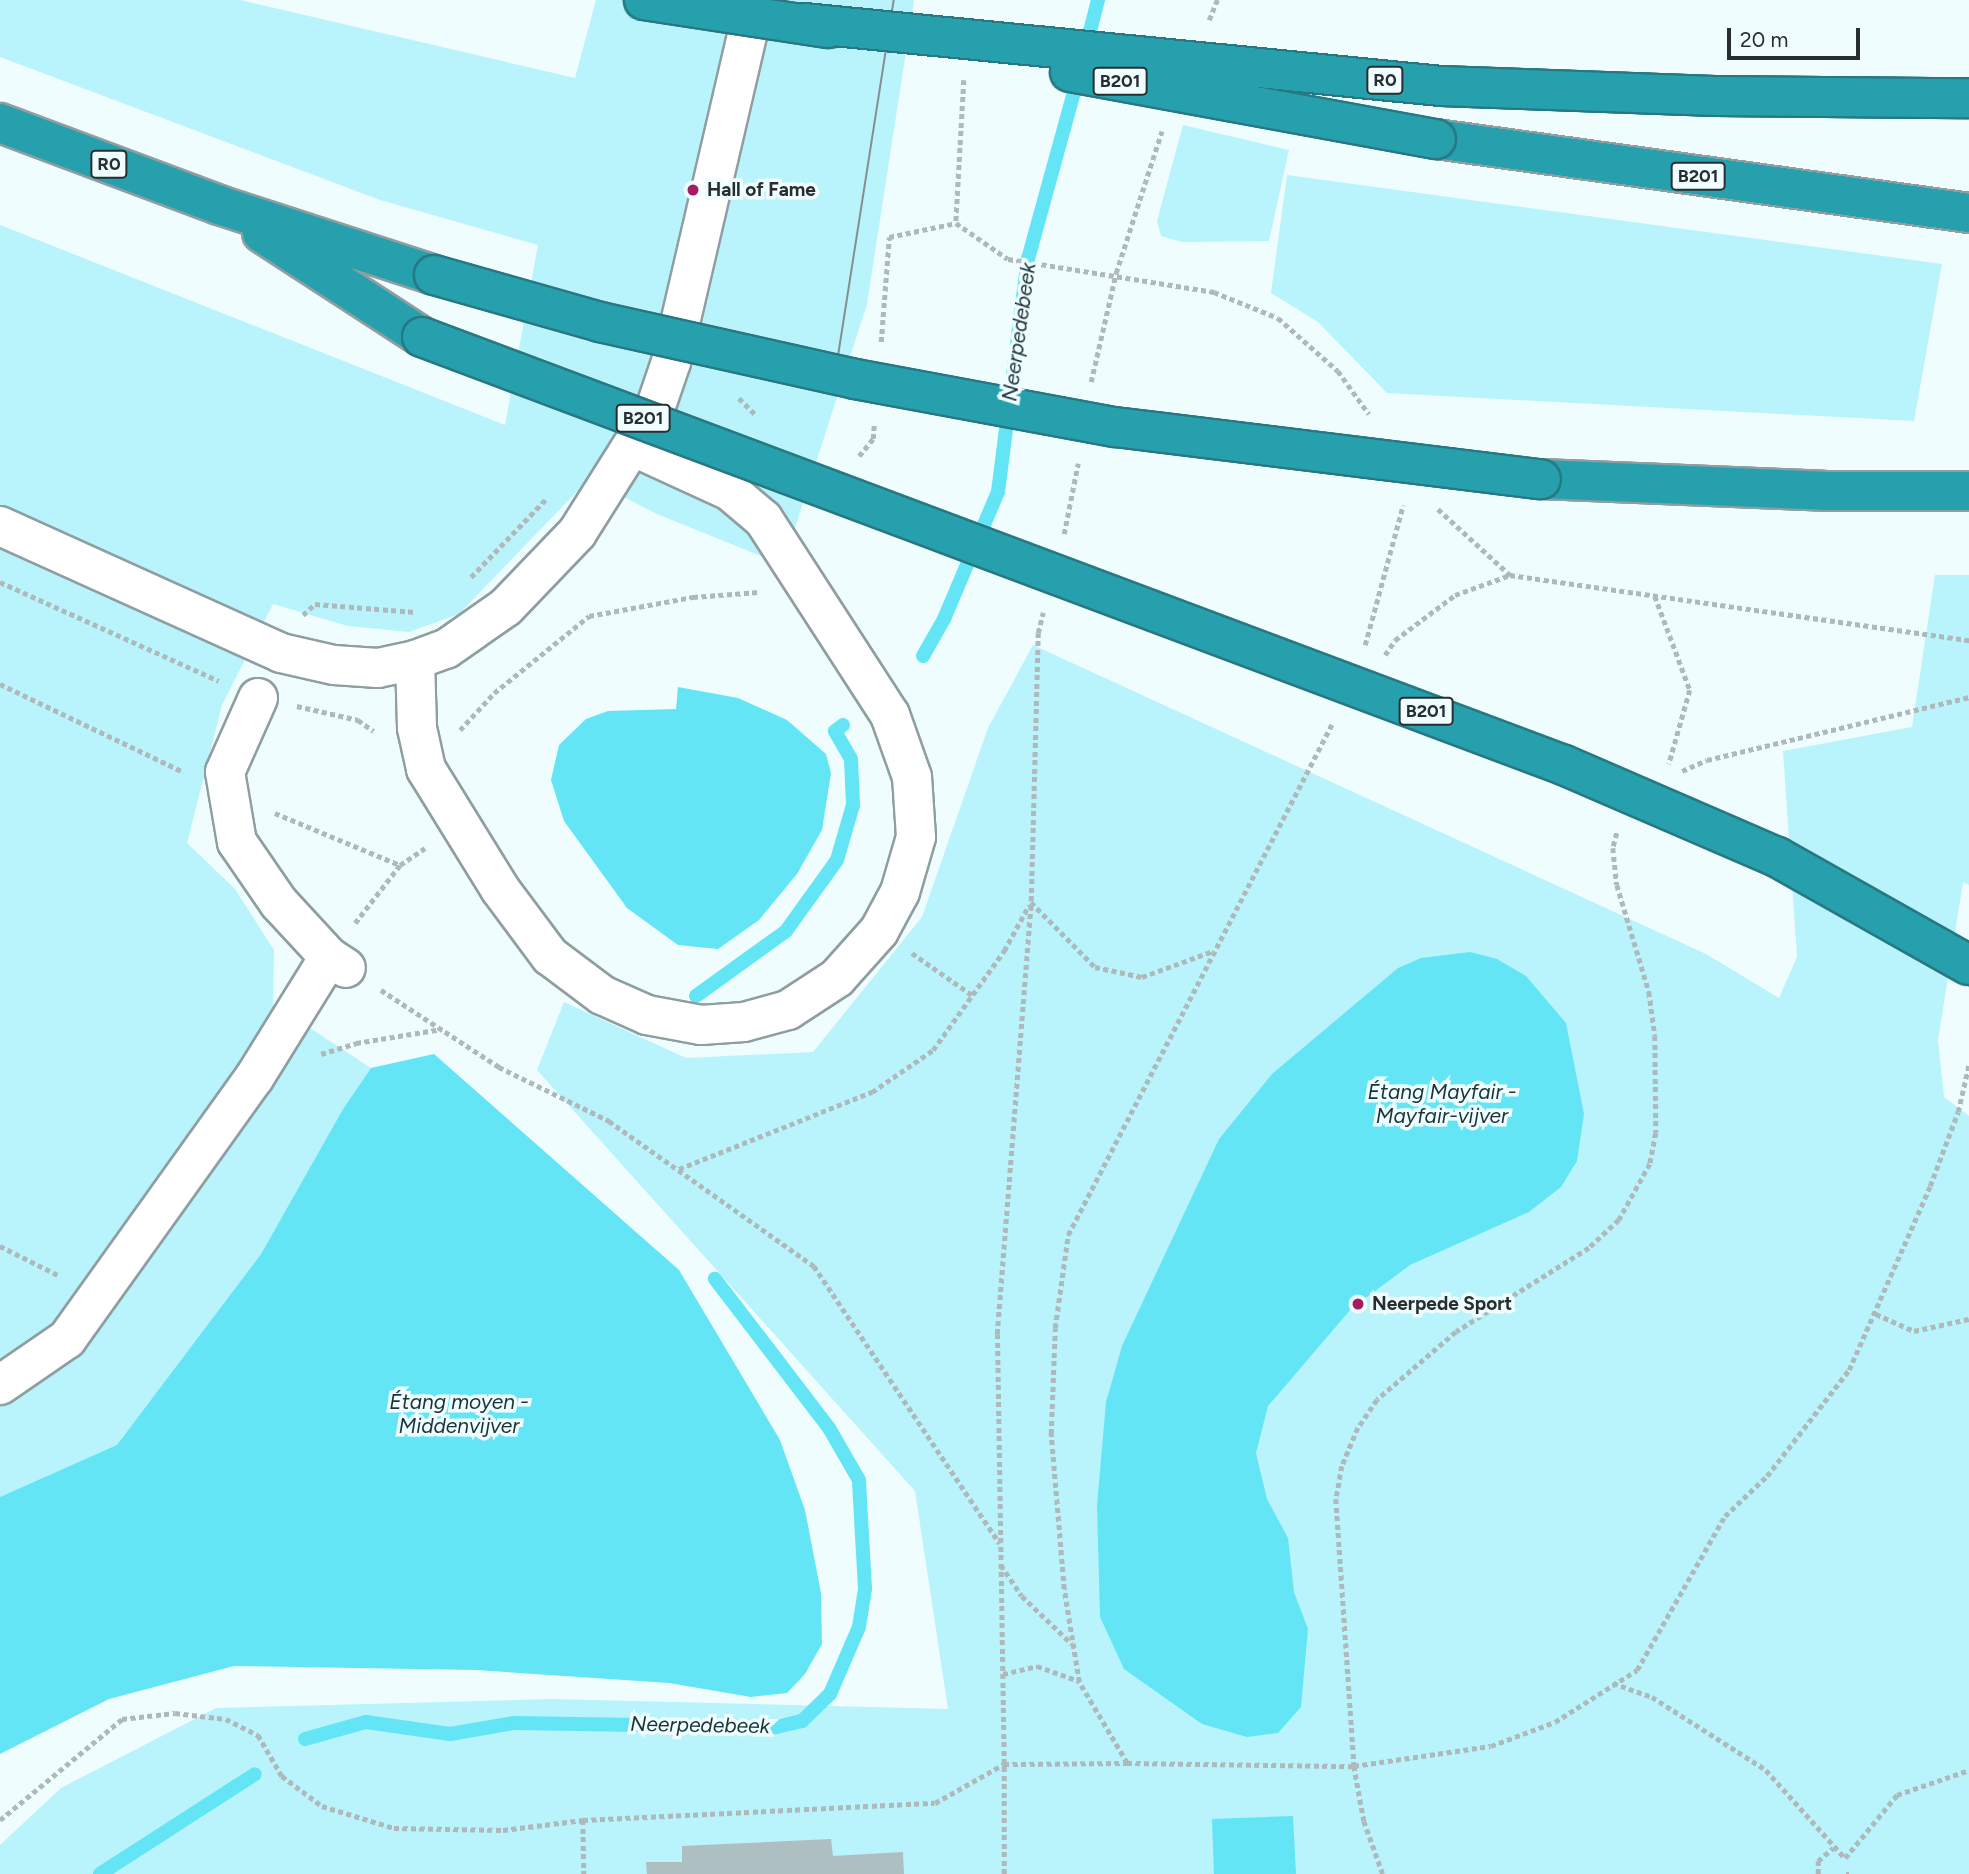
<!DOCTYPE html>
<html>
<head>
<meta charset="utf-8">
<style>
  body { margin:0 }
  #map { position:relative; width:1969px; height:1874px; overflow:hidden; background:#effdff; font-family:Figtree,sans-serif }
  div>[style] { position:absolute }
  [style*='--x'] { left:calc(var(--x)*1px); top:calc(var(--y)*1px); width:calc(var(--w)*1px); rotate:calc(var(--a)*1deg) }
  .green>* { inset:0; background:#b9f3fb }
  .water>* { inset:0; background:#64e5f6 }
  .stream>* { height:14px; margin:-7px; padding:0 7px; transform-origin:7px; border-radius:7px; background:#64e5f6 }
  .building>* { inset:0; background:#aebfc1 }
  .path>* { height:4.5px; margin-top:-2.25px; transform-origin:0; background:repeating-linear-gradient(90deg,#adb9ba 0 5px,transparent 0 8.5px) }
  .roads { filter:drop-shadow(2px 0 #8e9ea1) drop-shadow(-2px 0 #8e9ea1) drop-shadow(0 2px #8e9ea1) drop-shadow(0 -2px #8e9ea1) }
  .pedestrian>* { height:38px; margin:-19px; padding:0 19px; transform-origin:19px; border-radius:19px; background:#fff }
  .minor>* { height:38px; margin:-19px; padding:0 19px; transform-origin:19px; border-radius:19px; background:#fff }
  .tertiary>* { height:38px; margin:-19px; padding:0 19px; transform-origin:19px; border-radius:19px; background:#fff }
  .motorway>* { height:38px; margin:-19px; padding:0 19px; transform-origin:19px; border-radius:19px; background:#27a0ae }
  .tram>* { height:2px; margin:-1px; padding:0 1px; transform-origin:1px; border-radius:1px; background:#858f90 }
  .bridges { filter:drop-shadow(2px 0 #277882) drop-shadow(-2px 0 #277882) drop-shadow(0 2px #277882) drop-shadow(0 -2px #277882) }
  .motorway-bridge>* { height:38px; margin:-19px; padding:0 19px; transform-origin:19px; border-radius:19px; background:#27a0ae }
  .dots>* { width:19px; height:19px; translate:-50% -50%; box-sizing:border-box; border:4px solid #effdff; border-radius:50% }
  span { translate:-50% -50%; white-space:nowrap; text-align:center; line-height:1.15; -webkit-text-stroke:7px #effdff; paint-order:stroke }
  .shield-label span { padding:2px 5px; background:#effdff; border:2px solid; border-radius:5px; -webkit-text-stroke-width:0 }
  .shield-label { font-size:18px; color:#282e2f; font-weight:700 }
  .poi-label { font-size:19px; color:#282e2f; font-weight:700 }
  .left { translate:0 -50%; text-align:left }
  .water-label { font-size:21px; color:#1c3336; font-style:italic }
  .scale { position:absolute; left:1727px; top:28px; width:133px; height:32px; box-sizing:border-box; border:4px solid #282e2f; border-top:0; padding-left:9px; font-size:21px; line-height:24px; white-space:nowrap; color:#282e2f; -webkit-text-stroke:5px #effdff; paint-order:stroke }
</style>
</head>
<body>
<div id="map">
  <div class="green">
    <div style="clip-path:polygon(0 0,240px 0,575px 78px,596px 0,914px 0,867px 304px,783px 565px,657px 514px,589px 479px,459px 614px,409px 632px,348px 626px,273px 604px,222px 705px,187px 843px,235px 889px,274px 950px,273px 1004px,371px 1068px,343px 1109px,261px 1254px,117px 1446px,0 1497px,0 225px,505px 425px,538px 245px,380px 200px,0 57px)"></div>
    <div style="clip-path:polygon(1183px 125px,1289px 150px,1269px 241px,1182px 242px,1161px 236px,1157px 221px)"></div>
    <div style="clip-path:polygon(1287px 175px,1942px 264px,1914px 421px,1387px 393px,1318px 322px,1271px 293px)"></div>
    <div style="clip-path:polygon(1935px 575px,1969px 575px,1969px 885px,1963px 882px,1938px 1040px,1944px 1097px,1969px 1116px,1969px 1874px,0 1874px,0 1845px,61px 1788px,216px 1708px,552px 1699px,948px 1709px,915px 1491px,537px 1070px,564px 1002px,686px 1058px,813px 1052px,922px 917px,988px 728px,1033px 645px,1706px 954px,1779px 998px,1797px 957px,1783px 751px,1912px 727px)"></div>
  </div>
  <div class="water">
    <div style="clip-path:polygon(678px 687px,738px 698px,787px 720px,826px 754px,831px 773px,822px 830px,797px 874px,759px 920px,718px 949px,678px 945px,627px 908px,564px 821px,551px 780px,559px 745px,586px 719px,608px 711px,676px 709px)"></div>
    <div style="clip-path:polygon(1470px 952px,1497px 959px,1526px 976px,1566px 1023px,1584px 1114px,1577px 1161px,1561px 1187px,1529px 1212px,1410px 1265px,1351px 1309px,1268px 1406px,1256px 1453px,1267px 1499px,1288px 1538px,1294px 1592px,1308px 1629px,1301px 1707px,1278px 1733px,1247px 1737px,1202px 1724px,1124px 1669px,1100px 1617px,1097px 1505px,1106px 1402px,1122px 1346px,1219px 1139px,1272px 1074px,1398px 968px,1421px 958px)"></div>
    <div style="clip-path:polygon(434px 1054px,679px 1270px,780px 1440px,805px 1510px,821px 1593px,822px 1644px,805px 1674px,787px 1693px,751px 1697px,669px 1683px,476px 1670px,234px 1666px,109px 1699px,0 1754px,0 1497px,117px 1445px,261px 1254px,343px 1109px,371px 1068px)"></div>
    <div style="clip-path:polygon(1293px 1816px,1296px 1874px,1214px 1874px,1212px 1819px)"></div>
  </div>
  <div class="stream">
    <div style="--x:1085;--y:51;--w:53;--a:-75.7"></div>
    <div style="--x:923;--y:656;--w:43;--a:-60.4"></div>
    <div style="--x:944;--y:619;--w:138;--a:-67"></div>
    <div style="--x:998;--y:492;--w:235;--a:-82.7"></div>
    <div style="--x:1028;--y:259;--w:192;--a:-74.6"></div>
    <div style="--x:696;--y:996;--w:111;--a:-35.8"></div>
    <div style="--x:786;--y:931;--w:87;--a:-54.3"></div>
    <div style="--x:837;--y:860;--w:57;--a:-73.8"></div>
    <div style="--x:853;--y:805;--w:46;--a:-92.5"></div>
    <div style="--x:851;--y:759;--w:32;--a:-120"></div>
    <div style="--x:835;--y:731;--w:10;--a:-37"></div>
    <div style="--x:305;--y:1739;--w:63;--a:-15.6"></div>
    <div style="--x:366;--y:1722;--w:85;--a:8.1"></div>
    <div style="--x:450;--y:1734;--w:65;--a:-9.8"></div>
    <div style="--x:514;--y:1723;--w:262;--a:0.9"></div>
    <div style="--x:776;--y:1727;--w:27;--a:-13"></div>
    <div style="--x:802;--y:1721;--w:39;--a:-44"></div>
    <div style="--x:830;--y:1694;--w:73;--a:-66.6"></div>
    <div style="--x:859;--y:1627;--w:38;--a:-81"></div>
    <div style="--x:865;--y:1589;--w:109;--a:-93.2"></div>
    <div style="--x:859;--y:1480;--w:60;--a:-120"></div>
    <div style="--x:829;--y:1428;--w:188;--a:-127.4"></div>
    <div style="--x:100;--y:1874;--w:184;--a:-32.8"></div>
  </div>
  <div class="building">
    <div style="clip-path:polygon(831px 1839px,833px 1856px,903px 1852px,904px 1874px,647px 1874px,646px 1862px,682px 1862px,682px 1846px)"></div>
  </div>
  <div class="path">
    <div style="--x:1209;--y:20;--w:22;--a:-68"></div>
    <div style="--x:964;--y:80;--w:143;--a:93.2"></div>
    <div style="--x:956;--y:223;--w:63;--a:34.7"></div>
    <div style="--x:1008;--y:259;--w:209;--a:9.1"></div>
    <div style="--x:1214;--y:292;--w:69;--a:22.1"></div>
    <div style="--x:1278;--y:318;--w:80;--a:41.5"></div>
    <div style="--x:1338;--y:371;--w:53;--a:54.2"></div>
    <div style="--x:881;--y:342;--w:105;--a:-85.6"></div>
    <div style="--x:889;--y:237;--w:68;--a:-11.8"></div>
    <div style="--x:1091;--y:382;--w:112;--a:-77.1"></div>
    <div style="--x:1116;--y:273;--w:149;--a:-72.1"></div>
    <div style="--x:739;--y:398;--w:23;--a:45"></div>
    <div style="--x:859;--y:456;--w:22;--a:-51"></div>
    <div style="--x:873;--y:439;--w:15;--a:-86"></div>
    <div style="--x:1438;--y:509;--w:98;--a:42.5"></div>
    <div style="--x:1064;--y:534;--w:72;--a:-78.8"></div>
    <div style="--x:471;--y:577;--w:107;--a:-46.1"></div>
    <div style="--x:0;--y:582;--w:240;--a:24.3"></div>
    <div style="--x:1655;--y:596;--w:100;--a:69.6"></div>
    <div style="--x:1690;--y:690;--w:77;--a:105.8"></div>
    <div style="--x:303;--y:615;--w:16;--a:-43"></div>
    <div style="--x:315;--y:604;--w:100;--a:4.6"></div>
    <div style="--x:1365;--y:645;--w:145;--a:-74.8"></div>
    <div style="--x:1385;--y:655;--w:18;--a:-56"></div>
    <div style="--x:1395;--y:640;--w:75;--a:-36.9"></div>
    <div style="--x:1455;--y:595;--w:59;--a:-20"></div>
    <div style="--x:1510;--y:575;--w:464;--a:8.1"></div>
    <div style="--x:0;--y:684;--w:204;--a:25.6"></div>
    <div style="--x:297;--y:706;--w:63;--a:12.9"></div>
    <div style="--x:358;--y:720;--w:19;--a:35"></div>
    <div style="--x:460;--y:730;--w:50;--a:-47.4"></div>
    <div style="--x:494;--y:693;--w:122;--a:-39"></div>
    <div style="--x:589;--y:616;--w:106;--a:-10.4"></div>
    <div style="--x:693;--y:597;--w:66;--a:-4.3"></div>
    <div style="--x:1682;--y:771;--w:27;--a:-24"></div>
    <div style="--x:1707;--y:760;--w:269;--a:-13.5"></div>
    <div style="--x:275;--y:813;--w:135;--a:22.6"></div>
    <div style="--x:1617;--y:833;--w:16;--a:105"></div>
    <div style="--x:1613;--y:848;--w:37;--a:84"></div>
    <div style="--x:1617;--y:885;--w:112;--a:73.3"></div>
    <div style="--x:1649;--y:992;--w:44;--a:82.2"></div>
    <div style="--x:1655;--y:1036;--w:97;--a:89.4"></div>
    <div style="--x:1656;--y:1133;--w:32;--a:101"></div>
    <div style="--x:1650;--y:1164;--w:64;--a:119"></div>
    <div style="--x:1619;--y:1220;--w:41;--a:137"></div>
    <div style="--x:1589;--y:1248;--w:157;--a:147.7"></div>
    <div style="--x:1456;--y:1332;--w:104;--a:139.3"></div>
    <div style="--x:1377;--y:1400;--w:34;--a:124"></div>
    <div style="--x:1358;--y:1428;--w:41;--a:112.8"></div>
    <div style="--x:1342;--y:1466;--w:34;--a:100"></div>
    <div style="--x:1336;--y:1499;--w:268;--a:86.1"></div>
    <div style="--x:1354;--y:1766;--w:138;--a:-8.3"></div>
    <div style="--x:1491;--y:1746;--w:68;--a:-20.6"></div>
    <div style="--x:1555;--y:1722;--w:97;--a:-32.4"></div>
    <div style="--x:1637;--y:1670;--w:177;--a:-60.3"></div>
    <div style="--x:1725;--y:1516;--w:58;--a:-43.6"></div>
    <div style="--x:1767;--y:1476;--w:134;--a:-52.3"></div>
    <div style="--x:1849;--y:1370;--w:201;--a:-66.2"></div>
    <div style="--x:1930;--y:1186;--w:79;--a:-69.3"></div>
    <div style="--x:1958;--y:1112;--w:49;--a:-77.1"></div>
    <div style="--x:1031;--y:902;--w:91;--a:45.4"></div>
    <div style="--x:1095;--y:967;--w:48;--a:12"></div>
    <div style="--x:1142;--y:977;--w:76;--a:-20.1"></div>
    <div style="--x:355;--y:923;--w:73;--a:-52.2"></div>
    <div style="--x:400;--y:865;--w:30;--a:-34"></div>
    <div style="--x:912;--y:953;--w:73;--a:35"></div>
    <div style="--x:381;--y:990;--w:141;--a:33.1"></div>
    <div style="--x:499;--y:1067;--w:123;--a:26.1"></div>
    <div style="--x:609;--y:1121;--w:251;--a:35.3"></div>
    <div style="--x:814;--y:1266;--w:334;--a:56.2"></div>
    <div style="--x:321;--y:1054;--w:37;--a:-17"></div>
    <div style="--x:356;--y:1043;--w:87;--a:-9.2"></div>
    <div style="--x:679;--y:1169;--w:208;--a:-21.8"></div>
    <div style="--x:872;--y:1092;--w:74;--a:-34.5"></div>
    <div style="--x:933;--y:1050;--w:122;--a:-54.4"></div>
    <div style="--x:1004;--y:951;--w:52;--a:-61.5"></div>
    <div style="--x:0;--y:1246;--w:67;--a:26.6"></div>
    <div style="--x:1876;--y:1314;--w:42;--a:24.1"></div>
    <div style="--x:1914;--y:1331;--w:56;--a:-12.3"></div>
    <div style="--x:1001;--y:1565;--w:37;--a:56"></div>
    <div style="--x:1022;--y:1596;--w:69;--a:43.8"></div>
    <div style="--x:1003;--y:1674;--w:35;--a:-13"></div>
    <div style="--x:1037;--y:1666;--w:45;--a:19.7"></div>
    <div style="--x:1613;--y:1683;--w:41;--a:19.7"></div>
    <div style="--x:1652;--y:1697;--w:135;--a:32.6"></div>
    <div style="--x:1766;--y:1770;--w:118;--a:48.1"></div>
    <div style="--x:1845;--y:1858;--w:82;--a:-50.5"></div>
    <div style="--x:1897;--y:1795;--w:76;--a:-19.1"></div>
    <div style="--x:1127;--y:1763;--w:94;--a:-120.7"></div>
    <div style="--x:1079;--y:1682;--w:94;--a:-99.2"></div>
    <div style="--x:1064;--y:1589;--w:156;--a:-94.8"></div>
    <div style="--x:1051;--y:1434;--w:106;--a:-87.8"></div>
    <div style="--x:1055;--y:1328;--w:94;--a:-82"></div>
    <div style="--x:1068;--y:1235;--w:575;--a:-62.68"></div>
    <div style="--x:0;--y:1820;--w:158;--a:-39.6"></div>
    <div style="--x:122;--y:1719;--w:53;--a:-6.5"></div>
    <div style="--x:175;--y:1713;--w:51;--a:6.7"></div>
    <div style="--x:226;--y:1719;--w:36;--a:27"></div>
    <div style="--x:258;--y:1735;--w:48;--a:59.7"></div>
    <div style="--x:282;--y:1776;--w:50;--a:36.9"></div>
    <div style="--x:322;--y:1806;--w:75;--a:17"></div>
    <div style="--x:394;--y:1828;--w:109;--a:1.1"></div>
    <div style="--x:503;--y:1830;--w:81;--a:-7.1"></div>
    <div style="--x:583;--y:1820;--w:352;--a:-2.8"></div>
    <div style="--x:935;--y:1803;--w:79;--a:-29.5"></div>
    <div style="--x:1004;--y:1764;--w:430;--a:-90.9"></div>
    <div style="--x:997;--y:1334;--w:434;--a:-85.5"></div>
    <div style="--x:1031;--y:901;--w:268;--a:-88.5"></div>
    <div style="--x:1038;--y:633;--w:21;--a:-76"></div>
    <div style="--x:583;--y:1820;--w:54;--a:88.9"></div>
    <div style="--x:1004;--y:1874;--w:110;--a:-90"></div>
    <div style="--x:1004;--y:1764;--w:123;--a:-0.5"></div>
    <div style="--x:1127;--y:1763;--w:227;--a:0.8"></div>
    <div style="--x:1354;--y:1766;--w:56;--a:79.7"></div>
    <div style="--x:1364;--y:1821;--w:56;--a:70.3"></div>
    <div style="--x:1818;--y:1874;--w:13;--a:-90"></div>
    <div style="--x:1818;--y:1861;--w:20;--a:-41"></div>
    <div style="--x:1846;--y:1874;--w:3;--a:0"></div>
  </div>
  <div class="roads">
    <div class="pedestrian">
      <div style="--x:258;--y:698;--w:81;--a:114"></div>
      <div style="--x:225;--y:772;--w:71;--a:80.3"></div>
      <div style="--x:237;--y:842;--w:74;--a:55.5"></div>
      <div style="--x:279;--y:903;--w:74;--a:47.2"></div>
      <div style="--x:329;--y:957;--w:20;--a:33"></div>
      <div style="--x:0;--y:1385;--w:81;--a:-34.5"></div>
      <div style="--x:67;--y:1339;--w:321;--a:-54.4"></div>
      <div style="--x:254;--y:1078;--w:142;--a:-58.2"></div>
    </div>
    <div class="minor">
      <div style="--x:415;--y:660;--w:68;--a:88.3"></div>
      <div style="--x:417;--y:728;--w:42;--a:77.6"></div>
      <div style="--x:426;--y:769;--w:141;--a:58.3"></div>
      <div style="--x:500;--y:889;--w:84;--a:53.3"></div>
      <div style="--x:550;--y:956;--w:65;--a:36.9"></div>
      <div style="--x:602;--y:995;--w:49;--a:24"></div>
      <div style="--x:647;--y:1015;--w:55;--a:10.5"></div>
      <div style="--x:701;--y:1025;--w:43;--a:-4"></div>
      <div style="--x:744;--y:1022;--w:46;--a:-15.3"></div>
      <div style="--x:788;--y:1010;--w:59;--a:-33.1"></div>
      <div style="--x:837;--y:978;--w:63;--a:-48.2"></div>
      <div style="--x:879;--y:931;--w:44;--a:-61.7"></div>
      <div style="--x:900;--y:892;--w:57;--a:-73.8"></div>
      <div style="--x:916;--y:837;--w:60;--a:-93.8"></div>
      <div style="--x:912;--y:777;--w:66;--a:-109.5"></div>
      <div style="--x:890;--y:715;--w:234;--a:-122.9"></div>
      <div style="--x:763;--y:519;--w:43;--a:-139.7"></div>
      <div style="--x:730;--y:491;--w:106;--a:-155.4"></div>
    </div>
    <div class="tertiary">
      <div style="--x:0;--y:526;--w:308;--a:24.3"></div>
      <div style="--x:281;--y:653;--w:54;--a:12.8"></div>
      <div style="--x:334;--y:665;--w:44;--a:3.9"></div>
      <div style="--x:378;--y:668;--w:38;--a:-12"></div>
      <div style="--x:415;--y:660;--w:33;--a:-20"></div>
      <div style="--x:446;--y:649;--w:73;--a:-35"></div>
      <div style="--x:506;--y:607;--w:103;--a:-46.2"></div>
      <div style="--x:577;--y:533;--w:146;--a:-57.8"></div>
      <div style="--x:655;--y:409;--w:50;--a:-71.2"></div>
      <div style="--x:671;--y:362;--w:372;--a:-76.9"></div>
    </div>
    <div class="motorway">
      <div style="--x:0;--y:123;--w:234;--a:20.5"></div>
      <div style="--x:219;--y:205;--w:226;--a:18"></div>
      <div style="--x:1436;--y:139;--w:538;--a:7.9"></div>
      <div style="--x:262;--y:233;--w:191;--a:33"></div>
      <div style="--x:1541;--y:479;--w:283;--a:2.4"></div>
      <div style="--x:1824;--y:491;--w:145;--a:0"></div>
    </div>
  </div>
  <div class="tram">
    <div style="--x:832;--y:394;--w:399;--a:-81.1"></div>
  </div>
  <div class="bridges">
    <div class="motorway-bridge">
      <div style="--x:644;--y:0;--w:186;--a:8.7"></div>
      <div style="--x:804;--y:23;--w:640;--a:5.65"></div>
      <div style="--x:1441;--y:86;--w:274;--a:2.1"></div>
      <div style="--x:1715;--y:96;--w:254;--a:0.5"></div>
      <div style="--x:1070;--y:72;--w:372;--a:10.4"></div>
      <div style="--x:434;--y:275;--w:173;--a:15.8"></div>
      <div style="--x:600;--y:322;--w:261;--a:12.6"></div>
      <div style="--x:855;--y:379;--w:264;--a:10.5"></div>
      <div style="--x:1115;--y:427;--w:429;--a:7"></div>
      <div style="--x:422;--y:337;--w:1220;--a:20.55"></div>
      <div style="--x:1564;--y:765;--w:232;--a:23.4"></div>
      <div style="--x:1777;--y:857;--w:220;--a:29.4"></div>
    </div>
  </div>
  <div class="dots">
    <div style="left:693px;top:190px;background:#a71c61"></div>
    <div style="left:1358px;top:1304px;background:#a71c61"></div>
  </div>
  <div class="shield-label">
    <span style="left:1385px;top:80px">R0</span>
    <span style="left:1120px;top:81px">B201</span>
    <span style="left:109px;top:164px">R0</span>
    <span style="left:1698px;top:176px">B201</span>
    <span style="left:643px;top:418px">B201</span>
    <span style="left:1426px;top:711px">B201</span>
  </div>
  <div class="poi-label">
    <span class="left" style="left:707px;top:190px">Hall of Fame</span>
    <span class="left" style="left:1372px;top:1304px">Neerpede Sport</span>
  </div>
  <div class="water-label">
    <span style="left:1019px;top:332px;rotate:-82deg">Neerpedebeek</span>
    <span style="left:1442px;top:1104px">Étang Mayfair -<br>Mayfair-vijver</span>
    <span style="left:459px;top:1414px">Étang moyen -<br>Middenvijver</span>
    <span style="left:700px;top:1725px;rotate:1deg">Neerpedebeek</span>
  </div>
  <div class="scale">20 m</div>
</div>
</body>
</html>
